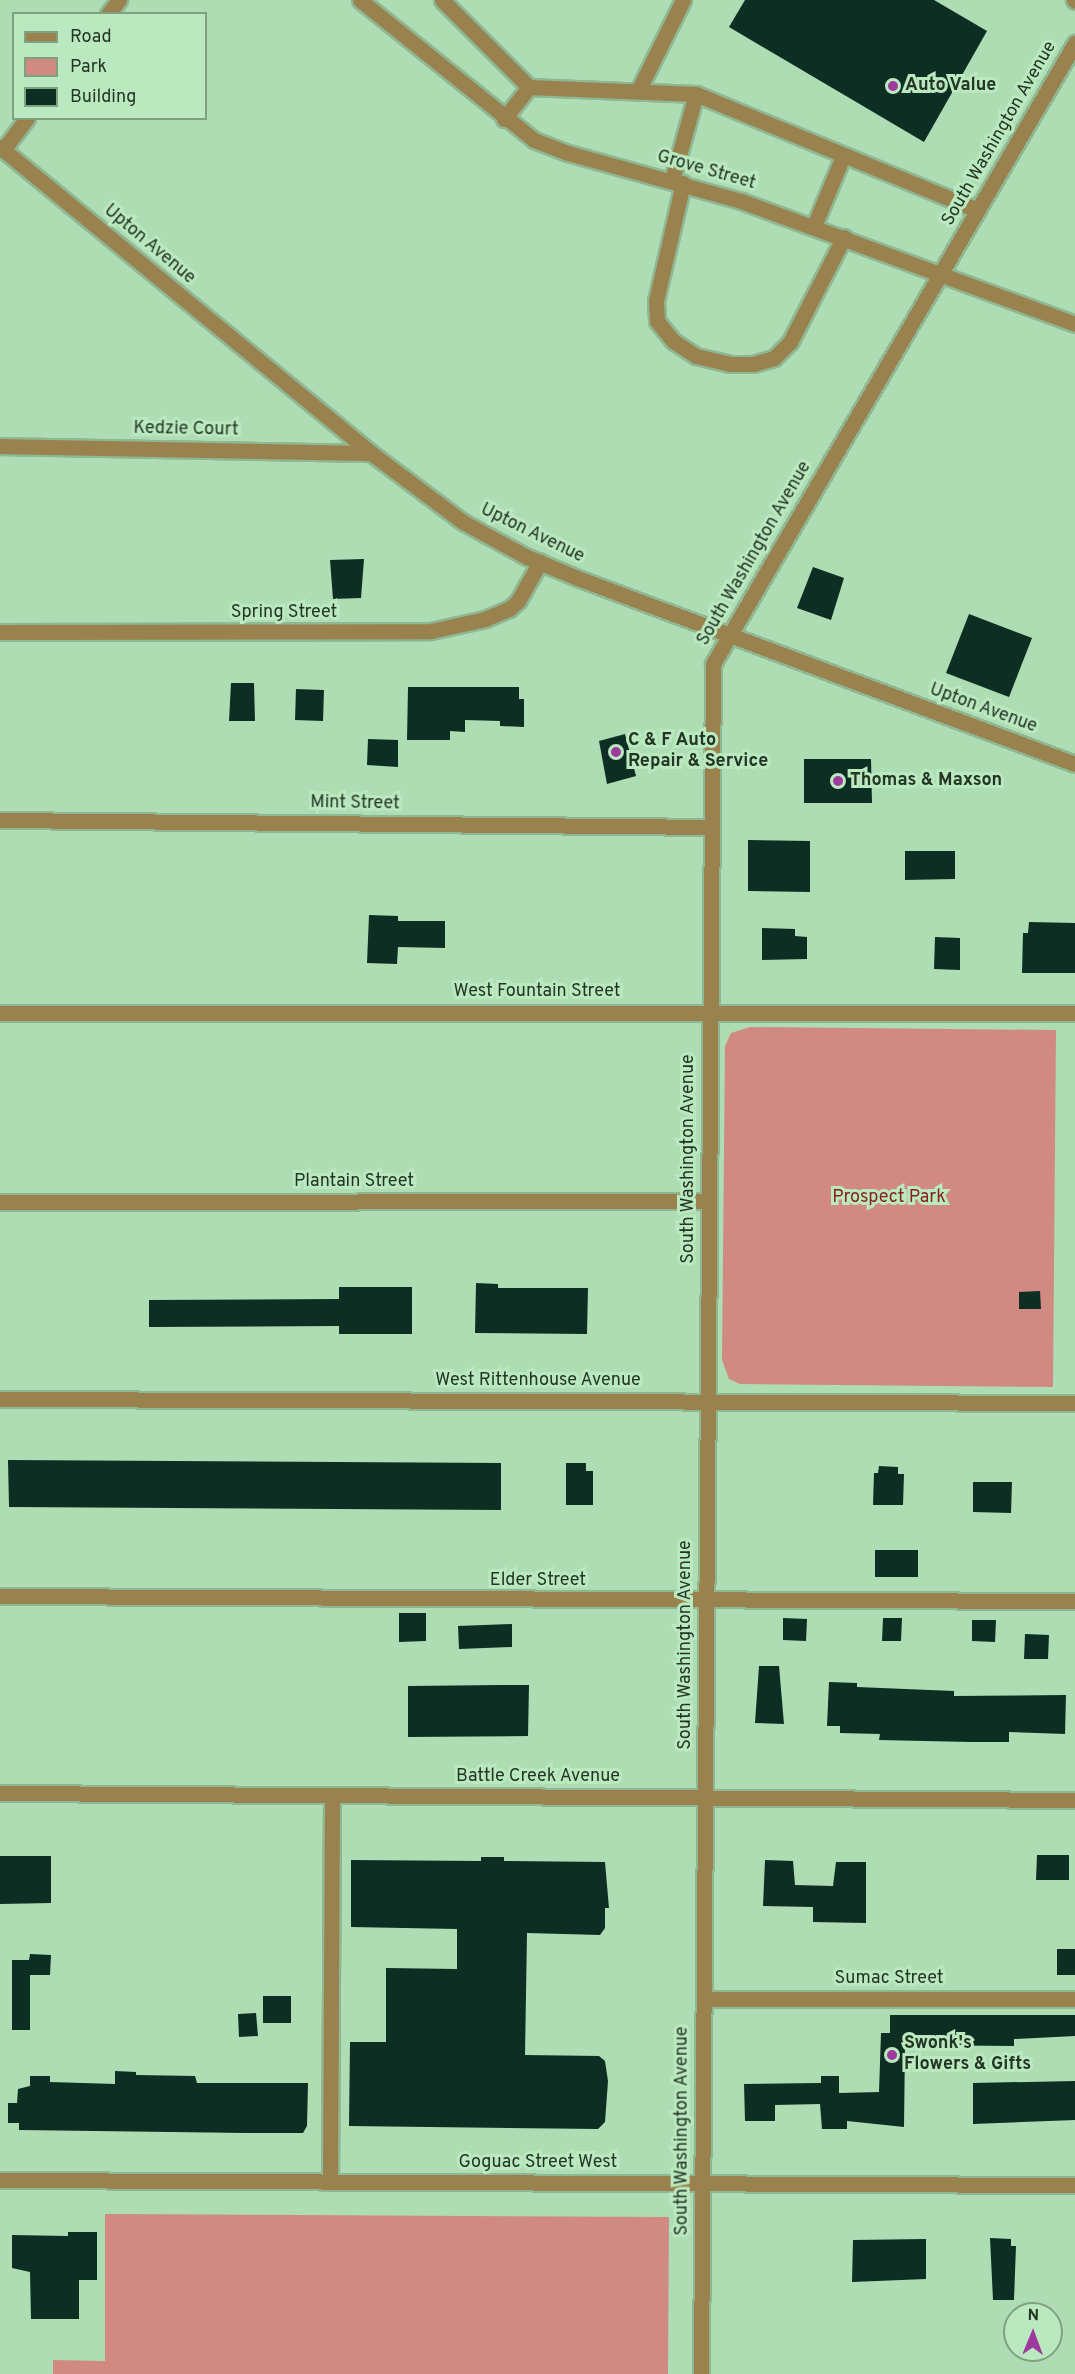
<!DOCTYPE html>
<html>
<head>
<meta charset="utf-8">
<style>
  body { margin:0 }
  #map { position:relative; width:1075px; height:2374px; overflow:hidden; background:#aedcb3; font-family:Overpass,sans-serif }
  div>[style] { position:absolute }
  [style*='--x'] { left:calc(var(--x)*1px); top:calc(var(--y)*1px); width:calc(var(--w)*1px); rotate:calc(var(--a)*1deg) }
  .green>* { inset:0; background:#d18a82 }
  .building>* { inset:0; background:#0d2f23 }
  .roads { filter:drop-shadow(2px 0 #8fb794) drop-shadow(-2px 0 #8fb794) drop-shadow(0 2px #8fb794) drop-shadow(0 -2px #8fb794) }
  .minor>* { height:15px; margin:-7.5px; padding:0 7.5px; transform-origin:7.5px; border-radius:7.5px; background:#99824d }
  .dots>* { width:16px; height:16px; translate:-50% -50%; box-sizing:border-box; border:3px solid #bbe9bf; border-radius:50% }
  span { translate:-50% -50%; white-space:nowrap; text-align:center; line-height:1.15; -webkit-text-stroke:6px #bbe9bf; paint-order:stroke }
  .poi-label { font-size:18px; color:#233525; font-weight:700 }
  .left { translate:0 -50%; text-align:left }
  .street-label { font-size:18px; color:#233525 }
  .park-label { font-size:18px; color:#8a211d }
  .legend { position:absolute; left:12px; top:12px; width:195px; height:108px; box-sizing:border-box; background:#bbe9bf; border:2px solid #7ea181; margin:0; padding:8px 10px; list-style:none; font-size:18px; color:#233525 }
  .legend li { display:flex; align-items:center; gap:12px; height:30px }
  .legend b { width:30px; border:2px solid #7ea181 }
  .north { position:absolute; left:1003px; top:2302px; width:60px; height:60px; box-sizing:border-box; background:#bbe9bf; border:2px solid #7ea181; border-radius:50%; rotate:1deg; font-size:16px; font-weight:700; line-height:24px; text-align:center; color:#233525 }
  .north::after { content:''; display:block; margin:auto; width:21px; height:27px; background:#9e399e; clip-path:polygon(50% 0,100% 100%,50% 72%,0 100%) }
</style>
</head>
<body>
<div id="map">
  <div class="green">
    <div style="clip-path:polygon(750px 1027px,1056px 1030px,1053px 1387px,740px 1384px,729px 1379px,722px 1360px,725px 1046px,731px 1033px)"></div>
    <div style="clip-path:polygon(105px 2214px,669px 2217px,668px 2374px,53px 2374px,53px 2360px,105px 2361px)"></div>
  </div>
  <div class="building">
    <div style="clip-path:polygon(745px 0,934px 0,987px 31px,924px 142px,729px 27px)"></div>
    <div style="clip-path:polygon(364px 559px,361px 598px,333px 599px,330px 560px)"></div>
    <div style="clip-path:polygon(813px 567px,844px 578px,831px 620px,797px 608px)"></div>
    <div style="clip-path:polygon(969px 614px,1032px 638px,1009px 697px,946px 673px)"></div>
    <div style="clip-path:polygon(231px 683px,254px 683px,255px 721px,229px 721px)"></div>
    <div style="clip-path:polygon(408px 687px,519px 687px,519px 699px,524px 699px,524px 727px,500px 726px,500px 721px,465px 720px,465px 732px,450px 731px,450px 740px,407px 740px)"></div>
    <div style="clip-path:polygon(296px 689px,324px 690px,323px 721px,295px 720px)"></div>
    <div style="clip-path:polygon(625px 734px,636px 776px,607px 784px,599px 741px)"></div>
    <div style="clip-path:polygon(368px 739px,398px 740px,398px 767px,367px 765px)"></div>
    <div style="clip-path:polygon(804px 759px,871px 759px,872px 803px,804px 803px)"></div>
    <div style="clip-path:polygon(748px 840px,810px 841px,810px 892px,748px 891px)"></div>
    <div style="clip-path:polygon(905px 851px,955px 851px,955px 879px,905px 880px)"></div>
    <div style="clip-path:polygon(369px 915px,398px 916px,398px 921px,445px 921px,445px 948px,398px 947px,397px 964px,367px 963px)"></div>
    <div style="clip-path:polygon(1029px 922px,1075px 923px,1075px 973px,1022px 973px,1023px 933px,1028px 933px)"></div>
    <div style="clip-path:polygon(762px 928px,795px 929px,795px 936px,807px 937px,807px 959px,762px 960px)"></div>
    <div style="clip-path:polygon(935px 937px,960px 938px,960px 970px,934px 969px)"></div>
    <div style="clip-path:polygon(476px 1283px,498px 1284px,498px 1288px,588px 1288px,587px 1334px,475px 1333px)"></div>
    <div style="clip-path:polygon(339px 1287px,412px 1287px,412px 1334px,339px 1334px,339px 1326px,149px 1327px,149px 1300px,339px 1299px)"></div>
    <div style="clip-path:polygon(1040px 1291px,1041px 1309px,1019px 1309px,1019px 1292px)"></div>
    <div style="clip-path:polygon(8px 1460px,501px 1463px,501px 1510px,9px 1507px)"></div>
    <div style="clip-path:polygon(566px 1463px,586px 1463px,586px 1471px,593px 1471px,593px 1505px,566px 1505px)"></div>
    <div style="clip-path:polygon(879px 1466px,898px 1467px,898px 1474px,904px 1474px,903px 1505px,873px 1505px,874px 1473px,878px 1473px)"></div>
    <div style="clip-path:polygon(973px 1482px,1012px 1482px,1011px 1513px,973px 1512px)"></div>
    <div style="clip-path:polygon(875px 1550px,918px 1550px,918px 1577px,875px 1577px)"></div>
    <div style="clip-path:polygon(399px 1613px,426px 1613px,426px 1641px,399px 1642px)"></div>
    <div style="clip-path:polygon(783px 1618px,807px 1619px,806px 1641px,783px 1640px)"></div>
    <div style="clip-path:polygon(883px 1618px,902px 1618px,901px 1641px,882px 1641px)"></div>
    <div style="clip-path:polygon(972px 1620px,996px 1620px,995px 1642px,972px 1641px)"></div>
    <div style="clip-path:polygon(512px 1624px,512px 1647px,459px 1649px,458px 1626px)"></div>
    <div style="clip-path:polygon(1025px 1634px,1049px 1635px,1048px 1659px,1024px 1659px)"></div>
    <div style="clip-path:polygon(759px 1666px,779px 1666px,784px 1724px,755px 1723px)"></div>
    <div style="clip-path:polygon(829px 1682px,857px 1683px,857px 1687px,954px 1691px,954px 1696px,1066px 1695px,1065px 1734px,1009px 1732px,1009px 1742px,971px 1742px,879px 1740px,880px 1734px,840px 1733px,840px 1726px,827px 1726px)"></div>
    <div style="clip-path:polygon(501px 1685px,529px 1685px,528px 1736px,408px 1737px,408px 1686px)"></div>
    <div style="clip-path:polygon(1037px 1855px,1069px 1855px,1069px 1880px,1036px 1880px)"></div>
    <div style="clip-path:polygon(0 1856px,51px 1856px,51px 1903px,0 1904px)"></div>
    <div style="clip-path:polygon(481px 1857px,504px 1857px,504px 1861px,605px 1862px,609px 1908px,605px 1908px,605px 1928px,600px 1935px,527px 1933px,525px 2055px,599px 2056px,605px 2061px,608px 2081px,605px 2122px,598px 2129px,349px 2126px,350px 2042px,386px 2042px,386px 1968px,457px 1969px,457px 1929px,351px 1927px,351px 1860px,481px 1861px)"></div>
    <div style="clip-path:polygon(765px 1860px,793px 1861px,795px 1885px,833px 1886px,836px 1862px,866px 1862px,866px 1923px,813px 1922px,813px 1907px,763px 1906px)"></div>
    <div style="clip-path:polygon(1057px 1949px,1075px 1949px,1075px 1975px,1057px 1975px)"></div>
    <div style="clip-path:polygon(30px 1954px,51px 1955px,50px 1975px,30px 1975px,30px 2030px,12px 2030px,12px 1960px,29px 1960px)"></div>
    <div style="clip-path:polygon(263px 1996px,291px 1996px,291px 2023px,263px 2023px)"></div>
    <div style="clip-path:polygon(256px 2013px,258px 2036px,239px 2037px,238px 2014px)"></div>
    <div style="clip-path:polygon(890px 2015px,1075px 2015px,1075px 2036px,1014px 2039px,1014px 2046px,905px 2045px,904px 2127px,847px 2121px,847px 2129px,822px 2129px,820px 2104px,775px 2105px,775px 2121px,745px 2121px,744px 2084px,821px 2083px,821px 2076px,839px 2076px,839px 2093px,879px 2092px,881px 2033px,890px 2033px)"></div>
    <div style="clip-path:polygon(115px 2071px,136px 2072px,136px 2075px,195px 2076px,197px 2083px,308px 2083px,307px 2126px,303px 2133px,246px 2133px,19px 2130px,19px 2123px,8px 2123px,8px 2103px,17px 2103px,18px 2089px,30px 2086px,30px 2076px,50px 2076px,50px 2082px,115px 2084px)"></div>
    <div style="clip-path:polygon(1075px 2081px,1075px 2120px,973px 2124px,973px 2083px)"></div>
    <div style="clip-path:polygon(68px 2232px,97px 2232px,97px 2280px,79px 2280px,79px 2319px,31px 2319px,30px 2272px,12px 2268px,12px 2235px,68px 2236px)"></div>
    <div style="clip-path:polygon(990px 2238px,1011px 2239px,1011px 2246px,1016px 2246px,1014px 2300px,993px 2300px)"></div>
    <div style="clip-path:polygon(926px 2239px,926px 2279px,852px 2282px,853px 2240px)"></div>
  </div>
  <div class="roads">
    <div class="minor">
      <div style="--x:360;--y:0;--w:223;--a:38.8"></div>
      <div style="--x:534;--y:140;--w:36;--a:21"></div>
      <div style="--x:568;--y:153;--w:180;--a:15.5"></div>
      <div style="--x:741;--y:201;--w:356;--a:20.2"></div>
      <div style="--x:442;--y:0;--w:123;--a:45"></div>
      <div style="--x:1074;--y:0;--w:1;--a:45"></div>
      <div style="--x:108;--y:14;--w:18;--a:-52"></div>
      <div style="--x:638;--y:91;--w:102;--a:-63.7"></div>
      <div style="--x:504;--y:119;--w:41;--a:-52"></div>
      <div style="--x:529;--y:87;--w:167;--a:2.4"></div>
      <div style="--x:0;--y:147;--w:481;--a:39.5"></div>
      <div style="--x:371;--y:453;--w:115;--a:36.9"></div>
      <div style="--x:463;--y:522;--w:73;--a:28.7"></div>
      <div style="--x:527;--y:557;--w:57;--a:22.5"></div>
      <div style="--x:580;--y:579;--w:528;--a:20.49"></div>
      <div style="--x:3;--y:150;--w:40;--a:-53"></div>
      <div style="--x:672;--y:180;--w:89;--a:-74.4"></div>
      <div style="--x:696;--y:94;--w:305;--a:22.4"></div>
      <div style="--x:683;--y:183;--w:121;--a:102.9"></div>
      <div style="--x:656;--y:301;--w:20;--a:87"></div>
      <div style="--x:657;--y:321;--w:26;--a:51"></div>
      <div style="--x:673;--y:341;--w:27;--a:33"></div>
      <div style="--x:696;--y:356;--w:35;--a:13"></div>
      <div style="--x:730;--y:364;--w:23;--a:0"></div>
      <div style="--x:753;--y:364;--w:22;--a:-16"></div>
      <div style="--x:774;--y:358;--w:23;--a:-45"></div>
      <div style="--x:790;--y:342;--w:118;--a:-62.8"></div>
      <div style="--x:814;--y:226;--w:76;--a:-67.5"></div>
      <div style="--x:0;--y:446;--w:371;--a:1.1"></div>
      <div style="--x:0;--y:632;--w:431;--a:-0.1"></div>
      <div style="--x:431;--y:631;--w:55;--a:-12.5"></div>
      <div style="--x:485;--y:619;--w:26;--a:-23"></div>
      <div style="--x:509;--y:609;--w:12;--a:-42"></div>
      <div style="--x:518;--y:601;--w:45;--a:-60.6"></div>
      <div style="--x:0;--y:820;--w:711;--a:0.56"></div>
      <div style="--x:0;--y:1013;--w:1075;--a:0"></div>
      <div style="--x:0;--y:1202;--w:708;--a:-0.08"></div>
      <div style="--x:0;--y:1399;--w:1075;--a:0.21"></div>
      <div style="--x:0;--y:1596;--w:1075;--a:0.27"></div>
      <div style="--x:0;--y:1793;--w:1075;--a:0.37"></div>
      <div style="--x:704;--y:1999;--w:371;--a:0"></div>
      <div style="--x:0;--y:2180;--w:1075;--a:0.27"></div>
      <div style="--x:330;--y:2181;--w:385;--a:-89.7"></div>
      <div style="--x:701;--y:2374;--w:1710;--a:-89.6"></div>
      <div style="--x:713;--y:664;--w:719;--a:-59.76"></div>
    </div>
  </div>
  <div class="dots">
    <div style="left:893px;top:86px;background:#9e399e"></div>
    <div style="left:616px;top:752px;background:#9e399e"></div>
    <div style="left:838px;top:781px;background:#9e399e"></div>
    <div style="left:892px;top:2055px;background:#9e399e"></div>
  </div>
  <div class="poi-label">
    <span class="left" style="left:905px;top:86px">Auto Value</span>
    <span class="left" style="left:628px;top:752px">C &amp; F Auto<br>Repair &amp; Service</span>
    <span class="left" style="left:850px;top:781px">Thomas &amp; Maxson</span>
    <span class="left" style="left:904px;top:2055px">Swonk's<br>Flowers &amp; Gifts</span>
  </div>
  <div class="street-label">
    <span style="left:1000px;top:134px;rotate:-60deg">South Washington Avenue</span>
    <span style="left:706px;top:171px;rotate:16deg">Grove Street</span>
    <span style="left:149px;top:245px;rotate:40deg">Upton Avenue</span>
    <span style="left:186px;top:430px;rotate:1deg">Kedzie Court</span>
    <span style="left:532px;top:534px;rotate:26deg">Upton Avenue</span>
    <span style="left:755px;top:554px;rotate:-60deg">South Washington Avenue</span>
    <span style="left:284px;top:613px">Spring Street</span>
    <span style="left:983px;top:709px;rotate:20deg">Upton Avenue</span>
    <span style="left:355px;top:804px;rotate:1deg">Mint Street</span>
    <span style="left:537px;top:992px">West Fountain Street</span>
    <span style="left:689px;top:1159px;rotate:-90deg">South Washington Avenue</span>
    <span style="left:354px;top:1182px">Plantain Street</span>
    <span style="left:538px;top:1381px">West Rittenhouse Avenue</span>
    <span style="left:538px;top:1581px">Elder Street</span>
    <span style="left:686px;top:1645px;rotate:-90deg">South Washington Avenue</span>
    <span style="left:538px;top:1777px">Battle Creek Avenue</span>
    <span style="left:889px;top:1979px">Sumac Street</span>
    <span style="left:683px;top:2131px;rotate:-90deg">South Washington Avenue</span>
    <span style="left:538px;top:2163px">Goguac Street West</span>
  </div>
  <div class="park-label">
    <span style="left:889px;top:1198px">Prospect Park</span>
  </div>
  <ul class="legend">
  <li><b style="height:8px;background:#99824d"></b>Road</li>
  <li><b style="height:16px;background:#d18a82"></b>Park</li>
  <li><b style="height:16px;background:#0d2f23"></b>Building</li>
  </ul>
  <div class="north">N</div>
</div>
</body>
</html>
